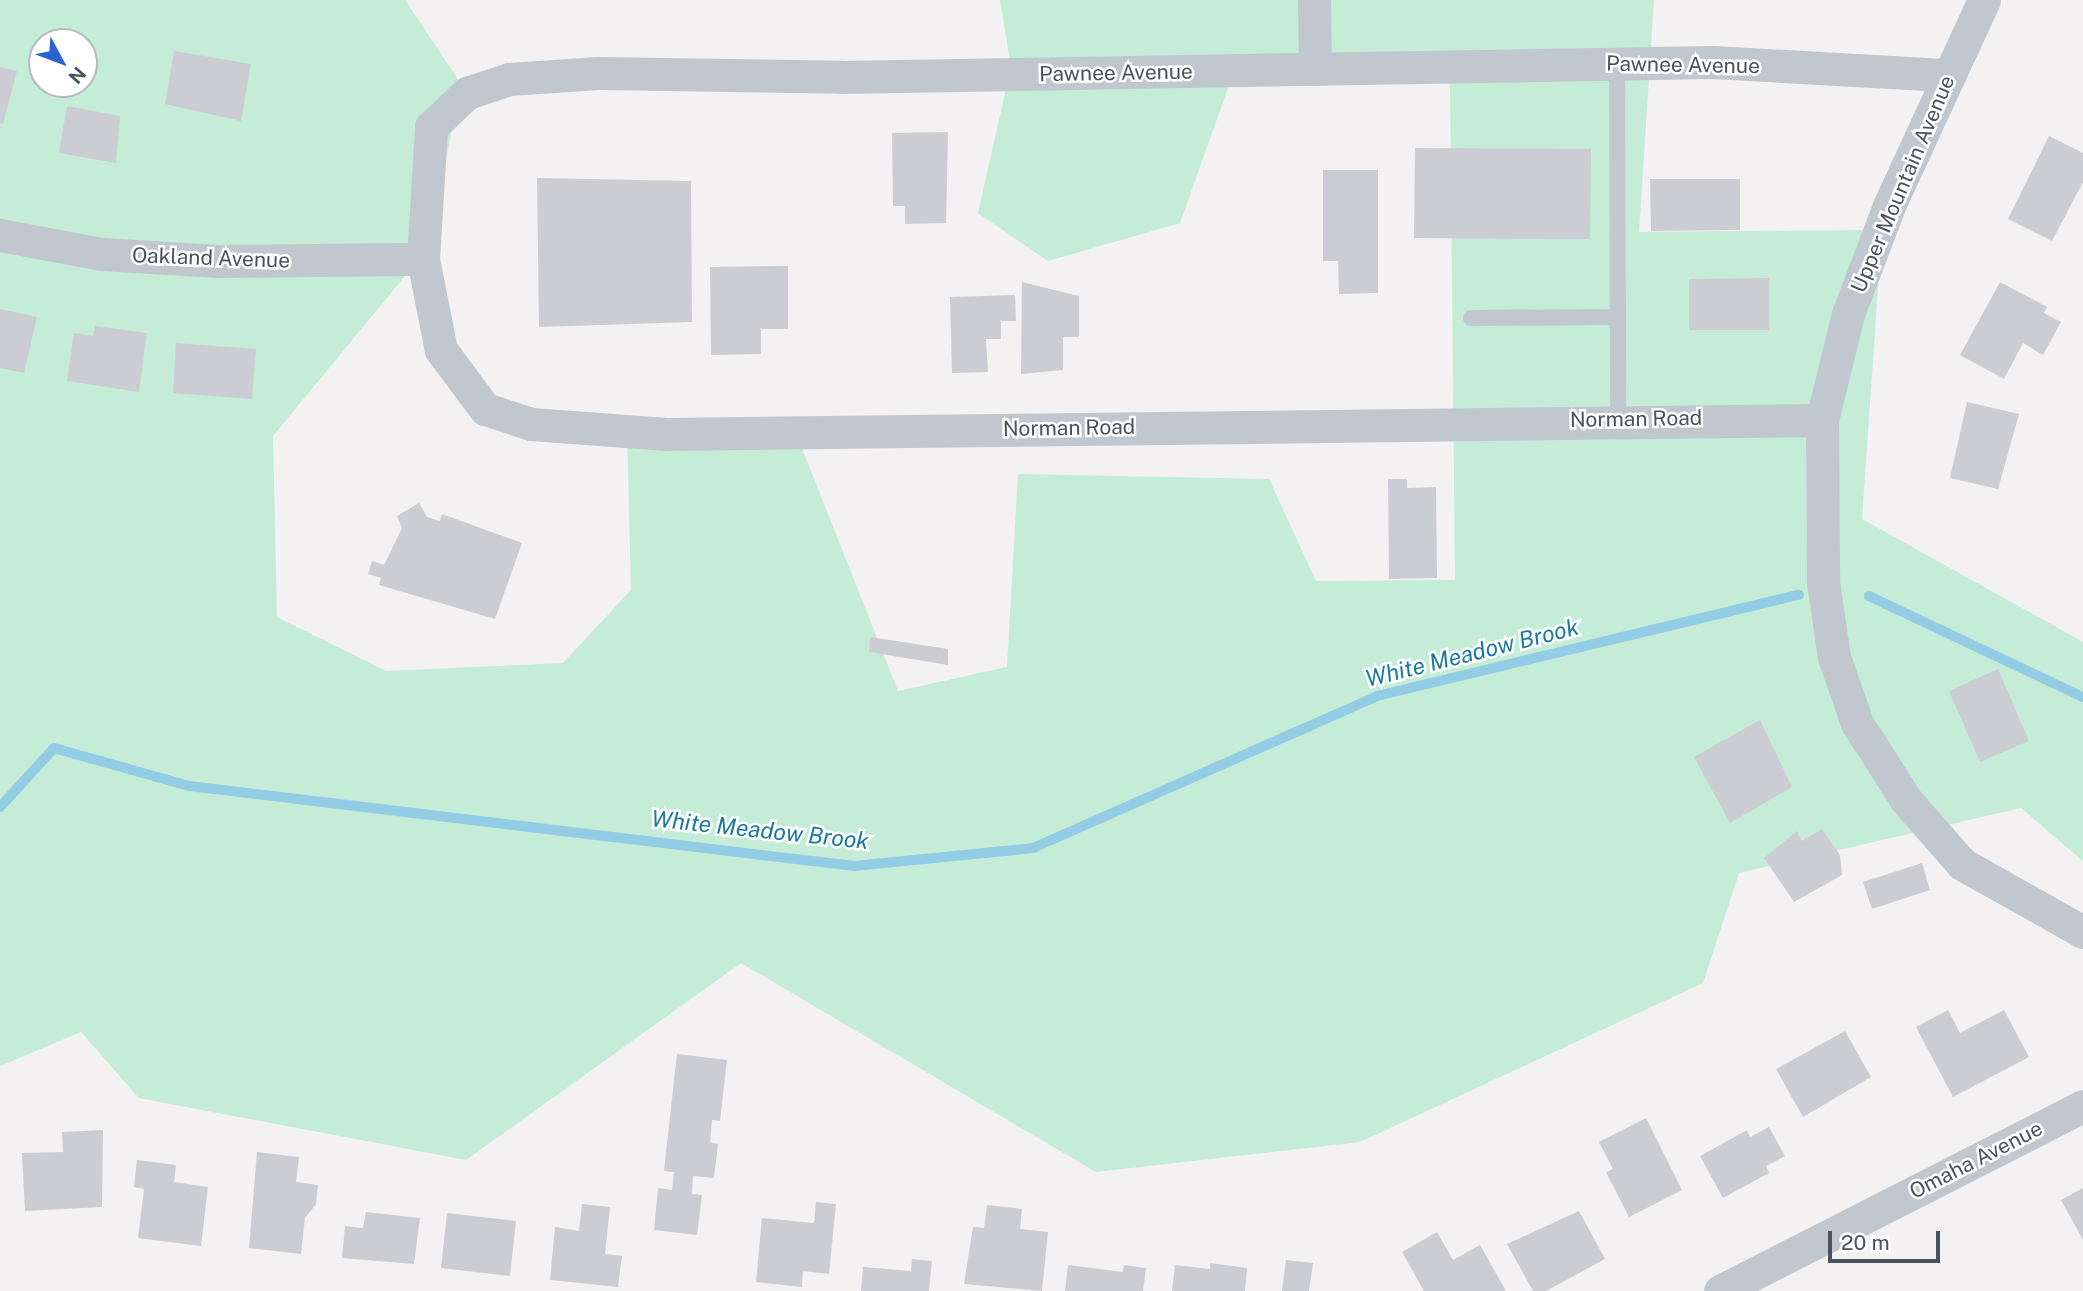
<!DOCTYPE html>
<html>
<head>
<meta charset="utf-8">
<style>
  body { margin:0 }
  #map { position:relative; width:2083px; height:1291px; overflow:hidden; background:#f3f1f1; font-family:"Public Sans",sans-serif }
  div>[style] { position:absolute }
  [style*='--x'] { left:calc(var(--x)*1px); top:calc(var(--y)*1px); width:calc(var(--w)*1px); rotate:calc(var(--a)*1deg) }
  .green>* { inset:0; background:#c4ecd7 }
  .stream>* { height:10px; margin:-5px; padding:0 5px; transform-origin:5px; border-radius:5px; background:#95cce5 }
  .building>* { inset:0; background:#cbcdd3 }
  .lane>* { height:16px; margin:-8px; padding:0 8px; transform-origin:8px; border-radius:8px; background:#c0c7ce }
  .street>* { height:33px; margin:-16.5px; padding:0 16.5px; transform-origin:16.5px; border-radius:16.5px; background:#c0c7ce }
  span { translate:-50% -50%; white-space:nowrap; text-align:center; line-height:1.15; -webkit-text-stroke:5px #fff; paint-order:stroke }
  .street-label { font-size:21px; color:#4a525d }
  .water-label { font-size:23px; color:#1a77a0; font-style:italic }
  .north { position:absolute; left:28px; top:28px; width:70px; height:70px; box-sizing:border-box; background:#fff; border:2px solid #b7babe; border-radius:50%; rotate:131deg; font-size:19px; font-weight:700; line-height:28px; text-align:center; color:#4a525d }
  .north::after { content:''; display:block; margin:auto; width:24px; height:32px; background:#2a63d4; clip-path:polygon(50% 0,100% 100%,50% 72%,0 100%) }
  .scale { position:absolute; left:1828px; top:1231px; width:112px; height:32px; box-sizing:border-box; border:4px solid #4a525d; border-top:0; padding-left:9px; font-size:21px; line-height:24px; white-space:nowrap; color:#4a525d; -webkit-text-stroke:5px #fff; paint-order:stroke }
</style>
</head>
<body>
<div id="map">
  <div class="green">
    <div style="clip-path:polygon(evenodd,0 0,405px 0,461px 84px,428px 248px,273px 436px,277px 617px,386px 671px,563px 663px,631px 590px,627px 429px,794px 428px,898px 691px,1007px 667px,1018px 474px,1269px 479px,1316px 581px,1455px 580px,1450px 79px,1238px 60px,1180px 223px,1048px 261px,978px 213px,1011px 67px,1000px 0,1654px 0,1639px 232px,1882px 230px,1862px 519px,2083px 642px,2083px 861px,2021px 808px,1739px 873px,1703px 983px,1360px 1142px,1096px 1172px,741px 963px,466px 1160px,139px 1098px,81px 1032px,0 1066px,0 0,42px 42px,84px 42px,84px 84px,42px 84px,42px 42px)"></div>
  </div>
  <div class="stream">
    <div style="--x:1869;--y:596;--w:237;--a:25.3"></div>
    <div style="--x:0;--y:807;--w:80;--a:-47.5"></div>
    <div style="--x:54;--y:748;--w:140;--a:15.7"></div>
    <div style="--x:189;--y:786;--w:670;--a:6.86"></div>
    <div style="--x:854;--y:866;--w:180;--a:-5.7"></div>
    <div style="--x:1033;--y:848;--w:376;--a:-23.8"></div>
    <div style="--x:1377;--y:696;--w:434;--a:-13.5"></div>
  </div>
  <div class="building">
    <div style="clip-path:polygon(174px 51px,251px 64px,241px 121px,165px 104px)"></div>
    <div style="clip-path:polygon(0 67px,17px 71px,3px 124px,0 123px)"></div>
    <div style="clip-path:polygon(67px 106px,120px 116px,116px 163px,59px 153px)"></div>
    <div style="clip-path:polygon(948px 132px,946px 223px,905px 224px,905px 206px,893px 206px,892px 133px)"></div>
    <div style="clip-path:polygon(2049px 136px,2083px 153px,2083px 182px,2052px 241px,2008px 219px)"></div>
    <div style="clip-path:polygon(1415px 148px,1591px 149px,1590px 239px,1414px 238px)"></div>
    <div style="clip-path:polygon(1323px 170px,1378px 170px,1378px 293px,1339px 294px,1338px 261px,1323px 261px)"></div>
    <div style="clip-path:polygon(537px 178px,691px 181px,692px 322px,539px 327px)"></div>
    <div style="clip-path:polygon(1650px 179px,1740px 179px,1740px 230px,1651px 231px)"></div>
    <div style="clip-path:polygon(788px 266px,788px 329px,761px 329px,761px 354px,711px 355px,710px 267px)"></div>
    <div style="clip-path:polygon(1769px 278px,1769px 330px,1689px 330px,1689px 279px)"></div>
    <div style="clip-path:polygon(1022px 282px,1079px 296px,1079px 337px,1063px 337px,1063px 370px,1021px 374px)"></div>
    <div style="clip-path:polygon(2000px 282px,2047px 307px,2044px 313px,2061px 322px,2043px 355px,2023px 343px,2004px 379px,1960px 355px)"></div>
    <div style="clip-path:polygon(1015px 295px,1016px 321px,1001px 321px,1001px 339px,986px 339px,988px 372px,952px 373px,950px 297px)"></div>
    <div style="clip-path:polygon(0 309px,37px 317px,24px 373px,0 368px)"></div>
    <div style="clip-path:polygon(95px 326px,147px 333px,139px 392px,67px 381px,74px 333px,93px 336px)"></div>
    <div style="clip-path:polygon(176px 343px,256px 349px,252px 399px,173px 393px)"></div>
    <div style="clip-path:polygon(1967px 402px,2019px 414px,1998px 489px,1950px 478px)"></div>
    <div style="clip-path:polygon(1388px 479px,1407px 479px,1407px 488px,1436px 487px,1437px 578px,1389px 579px)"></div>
    <div style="clip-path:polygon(419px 503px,427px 517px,440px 521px,442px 514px,522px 543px,495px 619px,379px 585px,381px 578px,368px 574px,372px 561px,384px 565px,402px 528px,397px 516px)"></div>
    <div style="clip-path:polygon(870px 637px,948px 649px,948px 665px,869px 652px)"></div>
    <div style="clip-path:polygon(1998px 669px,2029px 741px,1980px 762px,1949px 691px)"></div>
    <div style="clip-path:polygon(1760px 720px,1792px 787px,1730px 823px,1694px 757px)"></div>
    <div style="clip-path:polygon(1822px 829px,1840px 855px,1842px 875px,1794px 902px,1764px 858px,1797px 831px,1802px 841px)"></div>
    <div style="clip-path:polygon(1922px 863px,1930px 890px,1872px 909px,1863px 882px)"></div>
    <div style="clip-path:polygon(1948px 1010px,1960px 1033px,2004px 1010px,2029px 1057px,1953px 1097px,1916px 1027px)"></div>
    <div style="clip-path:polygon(1845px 1031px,1871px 1077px,1803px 1117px,1776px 1069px)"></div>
    <div style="clip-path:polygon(677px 1054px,727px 1060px,720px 1121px,712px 1120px,710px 1142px,718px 1144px,714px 1178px,693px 1176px,692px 1194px,702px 1195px,697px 1235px,654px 1230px,658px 1188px,672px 1190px,674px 1172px,664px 1171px)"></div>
    <div style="clip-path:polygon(1646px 1118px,1682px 1190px,1629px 1217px,1606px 1172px,1613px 1169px,1599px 1142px)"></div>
    <div style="clip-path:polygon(1769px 1127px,1785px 1156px,1766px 1166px,1769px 1173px,1723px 1198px,1700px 1156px,1747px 1130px,1750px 1137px)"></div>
    <div style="clip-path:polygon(103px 1130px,102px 1207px,25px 1211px,22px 1153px,63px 1152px,62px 1132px)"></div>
    <div style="clip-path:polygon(257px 1152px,299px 1157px,296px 1182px,318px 1185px,316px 1204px,305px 1218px,301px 1254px,249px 1248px)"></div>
    <div style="clip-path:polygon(137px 1160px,176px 1165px,174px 1182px,208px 1187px,201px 1246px,138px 1238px,144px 1189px,134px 1187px)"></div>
    <div style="clip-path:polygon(2083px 1188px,2083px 1240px,2061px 1200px)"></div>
    <div style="clip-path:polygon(816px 1202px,836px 1204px,829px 1274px,803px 1271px,802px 1287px,756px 1282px,762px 1218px,814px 1223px)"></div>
    <div style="clip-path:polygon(582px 1204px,610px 1207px,605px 1254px,622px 1256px,618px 1287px,550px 1280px,555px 1227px,579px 1231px)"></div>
    <div style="clip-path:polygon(987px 1205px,1022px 1209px,1020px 1229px,1048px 1232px,1042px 1291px,964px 1284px,973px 1227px,984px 1228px)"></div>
    <div style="clip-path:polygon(1579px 1211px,1605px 1259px,1546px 1291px,1533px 1291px,1507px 1244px)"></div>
    <div style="clip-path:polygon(366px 1212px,420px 1218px,414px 1264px,342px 1258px,345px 1226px,363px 1228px)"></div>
    <div style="clip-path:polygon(447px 1213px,516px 1221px,510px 1276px,441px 1268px)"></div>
    <div style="clip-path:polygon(1437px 1232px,1453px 1260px,1480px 1245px,1506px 1291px,1424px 1291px,1402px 1252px)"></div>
    <div style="clip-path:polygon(912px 1259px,932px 1261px,929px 1291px,861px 1291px,863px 1267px,911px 1271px)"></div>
    <div style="clip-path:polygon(1286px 1260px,1313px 1263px,1309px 1291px,1282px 1291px)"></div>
    <div style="clip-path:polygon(1210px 1263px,1247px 1268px,1245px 1291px,1172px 1291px,1175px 1265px,1210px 1269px)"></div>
    <div style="clip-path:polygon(1068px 1265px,1123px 1272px,1124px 1265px,1146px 1268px,1143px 1291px,1065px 1291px)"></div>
  </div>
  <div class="lane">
    <div style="--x:1617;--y:63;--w:357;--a:89.8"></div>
    <div style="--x:1471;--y:318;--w:146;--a:-0.4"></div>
  </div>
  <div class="street">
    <div style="--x:1314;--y:0;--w:69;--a:89.2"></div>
    <div style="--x:1984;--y:0;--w:227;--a:114.8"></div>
    <div style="--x:1889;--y:206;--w:116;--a:110.8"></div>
    <div style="--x:1848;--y:314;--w:109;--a:103.8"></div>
    <div style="--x:1822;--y:420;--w:162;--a:89.6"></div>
    <div style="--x:1823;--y:582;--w:76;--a:81.7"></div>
    <div style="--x:1834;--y:657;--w:70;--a:70.8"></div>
    <div style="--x:1857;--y:723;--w:91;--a:57.5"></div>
    <div style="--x:1906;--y:800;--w:85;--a:48.8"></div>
    <div style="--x:1962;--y:864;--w:139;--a:29.3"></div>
    <div style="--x:0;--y:235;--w:104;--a:10.6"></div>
    <div style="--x:102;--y:254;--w:116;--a:3.5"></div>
    <div style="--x:218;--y:261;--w:205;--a:-0.6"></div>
    <div style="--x:1822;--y:420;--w:1155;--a:179.31"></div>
    <div style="--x:667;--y:434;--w:136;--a:-175.8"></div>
    <div style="--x:531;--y:424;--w:48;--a:-161.9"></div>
    <div style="--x:485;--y:409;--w:74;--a:-126.7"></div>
    <div style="--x:441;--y:350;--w:93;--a:-101.2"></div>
    <div style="--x:423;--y:259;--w:132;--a:-86.5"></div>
    <div style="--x:431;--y:127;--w:50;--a:-43.4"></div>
    <div style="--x:467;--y:93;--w:44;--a:-18.4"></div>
    <div style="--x:509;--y:79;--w:89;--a:-3.9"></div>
    <div style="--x:598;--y:73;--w:243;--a:0.9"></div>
    <div style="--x:841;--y:77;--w:872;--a:-0.99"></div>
    <div style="--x:1713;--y:62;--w:236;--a:3.2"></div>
    <div style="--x:1720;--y:1291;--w:407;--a:-27"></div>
  </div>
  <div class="street-label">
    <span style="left:1683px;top:65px;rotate:1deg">Pawnee Avenue</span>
    <span style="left:1116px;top:73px;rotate:-1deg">Pawnee Avenue</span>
    <span style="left:1903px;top:184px;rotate:-67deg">Upper Mountain Avenue</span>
    <span style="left:211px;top:258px;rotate:2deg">Oakland Avenue</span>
    <span style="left:1636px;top:419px;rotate:-1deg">Norman Road</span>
    <span style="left:1069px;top:428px;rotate:-1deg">Norman Road</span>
    <span style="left:1976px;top:1160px;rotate:-27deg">Omaha Avenue</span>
  </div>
  <div class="water-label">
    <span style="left:1472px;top:653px;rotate:-14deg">White Meadow Brook</span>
    <span style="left:760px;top:830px;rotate:6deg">White Meadow Brook</span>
  </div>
  <div class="north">N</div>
  <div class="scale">20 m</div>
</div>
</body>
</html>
